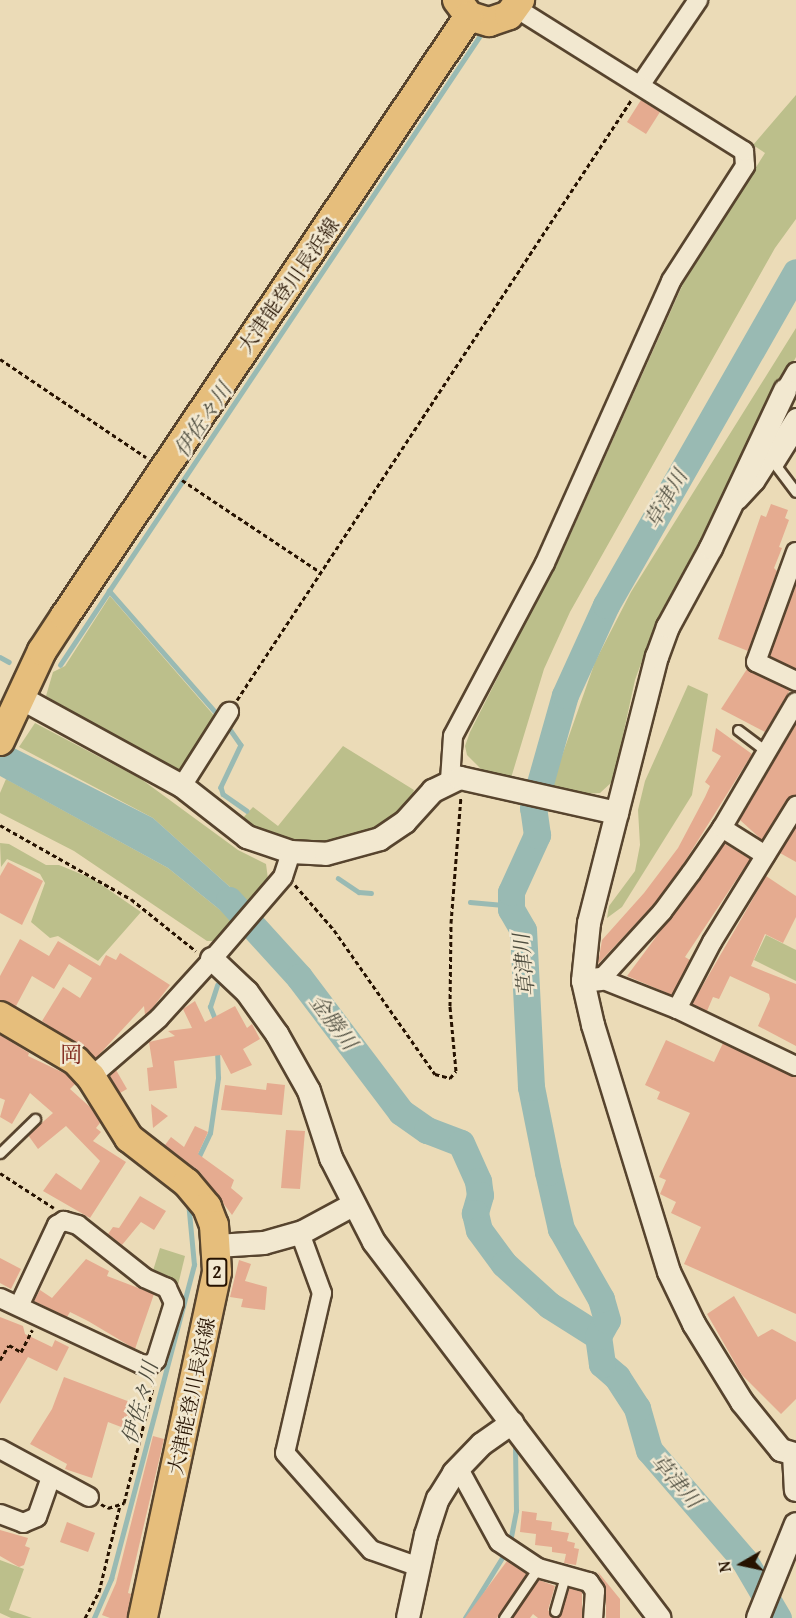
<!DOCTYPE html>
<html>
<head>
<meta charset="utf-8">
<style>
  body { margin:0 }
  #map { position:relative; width:796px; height:1618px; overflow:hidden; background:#ebdbb7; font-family:"Gentium Book Plus","Noto Serif JP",serif }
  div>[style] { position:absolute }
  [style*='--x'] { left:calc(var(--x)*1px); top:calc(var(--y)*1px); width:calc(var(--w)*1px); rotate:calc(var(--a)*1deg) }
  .green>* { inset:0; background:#bcbf8b }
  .water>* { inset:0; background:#99bab3 }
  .stream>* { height:4.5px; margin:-2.25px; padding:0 2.25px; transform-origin:2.25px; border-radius:2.25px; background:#99bab3 }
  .river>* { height:27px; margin:-13.5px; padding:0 13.5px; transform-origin:13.5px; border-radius:13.5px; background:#99bab3 }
  .building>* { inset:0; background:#e5ab90 }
  .path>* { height:3px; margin-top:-1.5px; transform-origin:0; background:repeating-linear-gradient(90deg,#261200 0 4.5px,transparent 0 7.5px) }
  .roads { filter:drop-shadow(2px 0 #57442e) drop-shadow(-2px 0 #57442e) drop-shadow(0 2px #57442e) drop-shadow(0 -2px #57442e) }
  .service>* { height:9px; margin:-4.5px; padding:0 4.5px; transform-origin:4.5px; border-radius:4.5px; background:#f2e8d0 }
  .minor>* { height:18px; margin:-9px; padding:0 9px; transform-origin:9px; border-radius:9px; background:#f2e8d0 }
  .tertiary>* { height:22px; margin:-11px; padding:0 11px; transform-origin:11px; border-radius:11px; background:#f2e8d0 }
  .primary>* { height:28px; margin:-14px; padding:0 14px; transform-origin:14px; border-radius:14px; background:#e6be7c }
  span { translate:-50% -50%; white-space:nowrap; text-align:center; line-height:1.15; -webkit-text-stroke:5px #f2e8d0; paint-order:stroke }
  .shield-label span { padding:2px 4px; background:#f2e8d0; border:2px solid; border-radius:4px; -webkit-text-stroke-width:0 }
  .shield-label { font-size:18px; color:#261200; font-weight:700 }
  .street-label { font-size:20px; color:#261200 }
  .water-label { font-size:21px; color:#4e4d3f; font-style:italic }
  .quarter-label { font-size:22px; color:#7a1f14 }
  .north { position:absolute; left:712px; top:1534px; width:60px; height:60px; -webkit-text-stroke:4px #f2e8d0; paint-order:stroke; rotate:261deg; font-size:16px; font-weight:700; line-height:24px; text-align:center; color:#261200 }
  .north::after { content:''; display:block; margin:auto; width:21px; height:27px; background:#261200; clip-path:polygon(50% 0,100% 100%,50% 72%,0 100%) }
</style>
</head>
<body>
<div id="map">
  <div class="green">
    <div style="clip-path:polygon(796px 95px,796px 219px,775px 248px,570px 612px,544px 669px,511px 778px,482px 770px,467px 755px,465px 746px,470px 732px,571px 533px,683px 284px,765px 153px,753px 145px)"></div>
    <div style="clip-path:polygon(796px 328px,796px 357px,654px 628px,635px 680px,613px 781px,600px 793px,581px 794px,551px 787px,595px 662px,631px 592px)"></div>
    <div style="clip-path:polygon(110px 596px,217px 719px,186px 769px,178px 772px,46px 696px,53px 672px,65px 666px)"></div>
    <div style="clip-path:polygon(688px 685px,708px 694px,692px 795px,622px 907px,607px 918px,609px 906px,635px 871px,640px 845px,638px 810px,645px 781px)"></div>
    <div style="clip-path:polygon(35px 723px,141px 779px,238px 850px,266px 864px,268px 879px,249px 904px,153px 818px,19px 747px)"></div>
    <div style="clip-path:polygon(343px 746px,414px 790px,409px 803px,384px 825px,362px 837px,325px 845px,273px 839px,241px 820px,253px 807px,278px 826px)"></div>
    <div style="clip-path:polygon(6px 779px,168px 868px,235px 922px,218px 941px,207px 941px,74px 851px,0 813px,0 793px)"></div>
    <div style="clip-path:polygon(0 843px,9px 844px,46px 865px,59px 865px,93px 879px,141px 912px,98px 961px,58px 936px,50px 938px,31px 922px,45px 883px,40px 874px,7px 859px,1px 867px)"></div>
    <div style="clip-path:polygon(766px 935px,796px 950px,796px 981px,754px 960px)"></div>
    <div style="clip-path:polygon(160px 1248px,185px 1256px,178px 1285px,152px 1274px)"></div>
    <div style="clip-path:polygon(0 1560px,24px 1569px,9px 1610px,32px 1618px,11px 1618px,0 1613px)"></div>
  </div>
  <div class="water">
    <div style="clip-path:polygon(0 741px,153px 818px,249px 904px,235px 922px,168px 868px,0 776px)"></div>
  </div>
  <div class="stream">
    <div style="--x:0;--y:657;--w:10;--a:29"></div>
    <div style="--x:60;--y:665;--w:89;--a:-56.5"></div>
    <div style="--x:221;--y:719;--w:170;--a:-131.2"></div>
    <div style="--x:109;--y:591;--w:673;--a:-56.26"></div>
    <div style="--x:227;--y:725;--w:24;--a:55"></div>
    <div style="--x:241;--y:745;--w:47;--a:115.5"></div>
    <div style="--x:221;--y:787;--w:7;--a:74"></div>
    <div style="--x:223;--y:794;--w:29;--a:35"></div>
    <div style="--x:338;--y:878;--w:25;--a:34"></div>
    <div style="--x:359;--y:892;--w:12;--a:5"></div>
    <div style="--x:470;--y:902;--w:36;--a:5"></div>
    <div style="--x:506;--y:905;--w:6;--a:39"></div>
    <div style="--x:216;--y:1022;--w:16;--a:-112"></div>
    <div style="--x:210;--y:1007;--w:23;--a:-72"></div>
    <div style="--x:191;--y:1173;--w:44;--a:-64.6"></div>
    <div style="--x:210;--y:1133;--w:56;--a:-81.7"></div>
    <div style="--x:218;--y:1078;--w:27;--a:-92"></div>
    <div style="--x:510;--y:1542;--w:32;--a:-79"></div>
    <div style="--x:516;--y:1511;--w:65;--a:-90.9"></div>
    <div style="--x:94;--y:1618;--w:43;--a:-66.4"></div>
    <div style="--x:111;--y:1579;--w:325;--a:-75.2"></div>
    <div style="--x:194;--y:1265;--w:64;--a:-95.4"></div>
    <div style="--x:465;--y:1618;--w:76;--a:-58.4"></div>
  </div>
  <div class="river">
    <div style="--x:229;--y:900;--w:104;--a:47.7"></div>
    <div style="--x:299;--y:977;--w:169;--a:52.9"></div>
    <div style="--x:401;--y:1112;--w:32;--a:35"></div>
    <div style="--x:427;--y:1130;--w:36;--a:21"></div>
    <div style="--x:461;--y:1143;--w:42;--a:65.9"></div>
    <div style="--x:478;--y:1181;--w:14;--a:82"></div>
    <div style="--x:480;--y:1195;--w:19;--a:106"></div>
    <div style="--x:475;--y:1213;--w:17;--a:77"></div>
    <div style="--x:479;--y:1230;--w:42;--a:53.7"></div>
    <div style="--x:504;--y:1264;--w:61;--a:42.3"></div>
    <div style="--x:549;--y:1305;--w:58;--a:32.3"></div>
    <div style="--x:778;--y:1618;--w:67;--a:-120.4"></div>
    <div style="--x:744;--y:1560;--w:145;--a:-130.8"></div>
    <div style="--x:649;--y:1450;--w:44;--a:-105.9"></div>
    <div style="--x:637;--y:1408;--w:37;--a:-123"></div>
    <div style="--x:617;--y:1377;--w:20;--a:-139"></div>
    <div style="--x:602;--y:1364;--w:28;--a:-98"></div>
    <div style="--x:598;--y:1336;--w:18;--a:-61"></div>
    <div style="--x:607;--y:1320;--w:22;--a:-106"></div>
    <div style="--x:601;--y:1299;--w:81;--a:-119.7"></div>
    <div style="--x:561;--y:1229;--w:58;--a:-102.8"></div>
    <div style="--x:548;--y:1172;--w:87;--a:-101.3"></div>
    <div style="--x:531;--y:1087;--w:157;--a:-92.9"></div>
    <div style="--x:523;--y:930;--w:24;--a:-120"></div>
    <div style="--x:511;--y:909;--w:17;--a:-90"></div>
    <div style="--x:511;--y:892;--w:63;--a:-65.5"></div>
    <div style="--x:537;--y:835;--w:27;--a:-98"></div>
    <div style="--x:533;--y:808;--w:117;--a:-74.2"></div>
    <div style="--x:565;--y:695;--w:99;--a:-65.5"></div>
    <div style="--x:606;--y:605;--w:383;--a:-60.3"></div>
  </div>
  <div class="building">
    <div style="clip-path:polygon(641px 100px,660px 112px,646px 134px,627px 122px)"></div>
    <div style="clip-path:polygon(771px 504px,788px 510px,785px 518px,789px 520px,779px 547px,782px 548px,774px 568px,777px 571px,748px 651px,718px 639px,761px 515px,766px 517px)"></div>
    <div style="clip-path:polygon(796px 585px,796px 669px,770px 656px)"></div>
    <div style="clip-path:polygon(747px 669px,790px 690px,765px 732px,721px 709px)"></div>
    <div style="clip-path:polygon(796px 724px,796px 795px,786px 800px,762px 840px,740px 820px)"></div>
    <div style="clip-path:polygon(716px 728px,752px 754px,682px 866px,653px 905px,598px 964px,602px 940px,644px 893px,678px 848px,705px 797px,710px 786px,705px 782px,721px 756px,712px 751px)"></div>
    <div style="clip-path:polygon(796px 827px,796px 862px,780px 853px)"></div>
    <div style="clip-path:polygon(725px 844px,750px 859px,685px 957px,690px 960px,672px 995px,627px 976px)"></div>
    <div style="clip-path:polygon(8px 862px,43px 881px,22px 925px,0 913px,0 876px)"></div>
    <div style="clip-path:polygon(766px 876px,796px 896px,796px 917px,783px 943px,765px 934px,751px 966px,796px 984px,796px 1046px,758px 1026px,770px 999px,769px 994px,730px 976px,719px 999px,713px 997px,707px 1011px,692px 1004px)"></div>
    <div style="clip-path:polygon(20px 939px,49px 956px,58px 941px,100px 966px,106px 955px,116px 960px,120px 953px,170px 985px,151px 1010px,145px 1015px,144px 1006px,96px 1058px,42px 1021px,63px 987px,80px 998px,92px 978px,69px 964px,54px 989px,32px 976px,16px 1006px,0 1000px,0 976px)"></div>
    <div style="clip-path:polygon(195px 1001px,205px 1022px,235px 1006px,247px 1028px,252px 1024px,260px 1039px,243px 1049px,252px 1065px,231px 1074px,221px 1055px,174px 1061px,177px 1088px,149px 1091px,147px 1068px,153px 1067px,149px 1042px,175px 1036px,168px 1031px,192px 1028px,183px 1009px)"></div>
    <div style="clip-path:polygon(0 1035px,29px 1053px,28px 1056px,66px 1074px,75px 1084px,70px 1089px,90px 1107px,100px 1123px,96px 1128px,101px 1132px,93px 1141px,126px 1162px,90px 1218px,43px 1191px,56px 1173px,81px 1190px,100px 1161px,66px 1126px,38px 1149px,28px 1135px,53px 1113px,30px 1093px,12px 1124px,0 1117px,5px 1100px,0 1098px)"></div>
    <div style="clip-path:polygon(666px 1040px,714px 1062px,723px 1043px,796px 1077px,796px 1314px,684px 1264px,701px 1227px,671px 1213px,676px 1202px,660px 1194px,666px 1180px,659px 1177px,690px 1113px,657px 1099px,660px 1092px,645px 1085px)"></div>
    <div style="clip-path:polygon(116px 1070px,127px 1089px,120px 1093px,110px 1076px)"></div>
    <div style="clip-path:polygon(267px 1083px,285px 1085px,282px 1115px,221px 1110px,225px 1085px,266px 1090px)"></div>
    <div style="clip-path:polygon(151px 1104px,168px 1116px,153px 1128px)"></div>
    <div style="clip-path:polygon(195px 1126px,208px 1132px,198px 1154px,234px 1180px,231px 1188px,243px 1198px,232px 1215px,200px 1172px,165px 1145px,171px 1137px,184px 1147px)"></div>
    <div style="clip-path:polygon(286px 1130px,305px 1131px,300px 1189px,281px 1188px)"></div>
    <div style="clip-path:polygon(140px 1196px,166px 1211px,154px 1230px,141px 1222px,122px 1245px,108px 1234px,113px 1227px,119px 1228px)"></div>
    <div style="clip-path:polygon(0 1258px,21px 1269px,11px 1289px,0 1283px)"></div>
    <div style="clip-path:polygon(86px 1259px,109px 1271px,107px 1276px,154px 1294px,135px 1349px,88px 1321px,70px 1312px,67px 1317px,34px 1301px,40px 1290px,52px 1298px)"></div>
    <div style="clip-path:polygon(239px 1260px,251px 1264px,245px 1281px,267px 1287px,265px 1310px,241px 1307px,243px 1299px,230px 1297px)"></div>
    <div style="clip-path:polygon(734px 1296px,758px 1337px,772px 1329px,796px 1342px,796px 1399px,781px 1414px,742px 1375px,707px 1314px)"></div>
    <div style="clip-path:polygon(0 1317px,23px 1326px,25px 1334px,52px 1347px,55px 1340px,69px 1347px,57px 1371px,28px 1357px,0 1404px)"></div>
    <div style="clip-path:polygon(64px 1377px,138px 1405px,129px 1430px,108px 1422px,92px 1478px,65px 1469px,67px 1464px,30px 1444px,52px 1409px)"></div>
    <div style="clip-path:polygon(153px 1436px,164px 1439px,128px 1593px,131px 1594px,127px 1618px,110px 1618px,102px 1615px,116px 1583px)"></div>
    <div style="clip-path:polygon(522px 1511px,537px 1513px,536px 1520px,552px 1522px,551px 1530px,569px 1533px,567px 1541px,575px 1543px,574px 1548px,579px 1549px,576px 1565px,564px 1563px,566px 1554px,552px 1552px,552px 1547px,535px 1545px,536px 1534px,520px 1532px)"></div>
    <div style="clip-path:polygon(67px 1522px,95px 1533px,88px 1552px,60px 1542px)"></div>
    <div style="clip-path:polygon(0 1530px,28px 1538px,25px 1546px,30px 1548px,24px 1565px,19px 1567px,0 1556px)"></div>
    <div style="clip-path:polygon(507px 1561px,526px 1574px,497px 1618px,465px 1618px)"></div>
    <div style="clip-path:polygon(598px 1572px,620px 1599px,620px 1618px,606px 1618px,606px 1591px)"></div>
    <div style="clip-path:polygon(539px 1580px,555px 1586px,548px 1610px,554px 1618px,561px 1613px,569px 1588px,582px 1592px,582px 1618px,538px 1618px,533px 1614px,530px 1618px,512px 1618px)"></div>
  </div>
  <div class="path">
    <div style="--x:0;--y:359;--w:176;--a:33.9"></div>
    <div style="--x:182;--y:480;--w:166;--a:33.7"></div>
    <div style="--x:237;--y:700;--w:719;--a:-56.69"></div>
    <div style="--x:0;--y:825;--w:150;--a:29.5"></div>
    <div style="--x:131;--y:899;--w:83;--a:38.7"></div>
    <div style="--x:295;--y:885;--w:60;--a:49.1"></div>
    <div style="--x:334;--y:930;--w:176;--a:55"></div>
    <div style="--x:435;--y:1074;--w:16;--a:15"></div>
    <div style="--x:450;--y:1078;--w:9;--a:-49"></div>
    <div style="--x:456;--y:1071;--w:65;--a:-95.3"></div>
    <div style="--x:450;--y:1006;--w:83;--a:-89.3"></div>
    <div style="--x:451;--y:923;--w:127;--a:-85.5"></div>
    <div style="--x:0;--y:1173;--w:64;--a:32.9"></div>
    <div style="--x:0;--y:1360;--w:17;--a:-59"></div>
    <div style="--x:9;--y:1345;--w:14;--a:30"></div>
    <div style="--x:21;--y:1352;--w:25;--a:-63"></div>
    <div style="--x:101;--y:1504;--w:8;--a:30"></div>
    <div style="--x:108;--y:1508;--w:17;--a:-17"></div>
    <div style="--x:124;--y:1503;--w:127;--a:-75.9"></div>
    <div style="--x:85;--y:1618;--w:30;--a:-62"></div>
    <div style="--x:99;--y:1592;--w:89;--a:-76.4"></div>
  </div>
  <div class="roads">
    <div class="service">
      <div style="--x:796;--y:436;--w:36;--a:122"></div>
      <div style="--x:777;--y:467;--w:31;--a:53"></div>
      <div style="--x:738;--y:730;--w:35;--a:37"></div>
      <div style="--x:0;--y:1153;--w:49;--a:-44.2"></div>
      <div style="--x:555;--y:1611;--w:36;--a:-74"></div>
      <div style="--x:504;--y:1618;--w:60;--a:-55.8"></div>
    </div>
    <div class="minor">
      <div style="--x:641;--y:84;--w:102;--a:-55.8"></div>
      <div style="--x:785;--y:391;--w:22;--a:-60"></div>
      <div style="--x:738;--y:500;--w:25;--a:-47"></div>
      <div style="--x:755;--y:482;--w:76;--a:-57.4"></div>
      <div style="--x:796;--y:552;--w:117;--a:110"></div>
      <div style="--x:756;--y:662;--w:44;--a:25.4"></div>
      <div style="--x:450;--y:780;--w:44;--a:-86.1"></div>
      <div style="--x:453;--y:736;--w:196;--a:-62"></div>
      <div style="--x:545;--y:563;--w:309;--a:-65.9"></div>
      <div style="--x:671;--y:281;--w:137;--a:-57.2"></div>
      <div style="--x:745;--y:166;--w:15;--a:-94"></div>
      <div style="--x:744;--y:151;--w:269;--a:-147.9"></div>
      <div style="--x:182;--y:786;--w:88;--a:-57.6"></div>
      <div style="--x:722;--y:828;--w:51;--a:32.1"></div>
      <div style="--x:601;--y:979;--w:91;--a:-47.7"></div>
      <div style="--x:662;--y:912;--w:49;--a:-53.4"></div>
      <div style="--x:691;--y:873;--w:55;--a:-55.4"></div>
      <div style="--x:722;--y:828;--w:146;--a:-59.6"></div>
      <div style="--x:601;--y:979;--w:82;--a:21.5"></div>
      <div style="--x:677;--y:1009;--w:132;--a:25.6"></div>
      <div style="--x:677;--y:1009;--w:76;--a:-62.4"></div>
      <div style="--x:712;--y:942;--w:160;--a:-58.3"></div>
      <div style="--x:91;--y:1077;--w:90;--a:-40.9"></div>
      <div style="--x:159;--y:1018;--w:74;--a:-47.7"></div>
      <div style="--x:209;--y:963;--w:113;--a:-49.3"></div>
      <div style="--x:283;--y:877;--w:26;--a:-72"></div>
      <div style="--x:300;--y:1233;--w:64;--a:69.9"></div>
      <div style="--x:322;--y:1293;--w:164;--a:103"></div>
      <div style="--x:285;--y:1453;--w:130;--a:48.4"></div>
      <div style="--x:371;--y:1550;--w:51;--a:19.5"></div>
      <div style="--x:0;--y:1298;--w:156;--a:25.1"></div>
      <div style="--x:141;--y:1364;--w:9;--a:6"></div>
      <div style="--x:150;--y:1365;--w:8;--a:-40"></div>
      <div style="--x:156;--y:1360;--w:60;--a:-72.5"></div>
      <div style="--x:174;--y:1303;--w:17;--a:-115"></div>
      <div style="--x:167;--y:1288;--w:24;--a:-156"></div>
      <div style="--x:145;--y:1278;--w:85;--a:-141.7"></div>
      <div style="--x:78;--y:1225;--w:15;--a:-164"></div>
      <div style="--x:64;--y:1221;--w:8;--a:150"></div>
      <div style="--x:57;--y:1225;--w:89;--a:115.1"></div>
      <div style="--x:0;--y:1449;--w:101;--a:28.3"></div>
      <div style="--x:459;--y:1469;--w:83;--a:61.3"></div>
      <div style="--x:499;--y:1542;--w:47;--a:33.7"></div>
      <div style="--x:538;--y:1568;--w:53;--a:15.4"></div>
      <div style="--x:589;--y:1582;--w:11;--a:56"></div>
      <div style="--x:595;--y:1591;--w:27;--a:94"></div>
      <div style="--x:0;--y:1514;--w:25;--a:21"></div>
      <div style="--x:23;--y:1523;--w:15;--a:-23"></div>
      <div style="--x:37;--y:1517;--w:42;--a:-70.7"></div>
    </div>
    <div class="tertiary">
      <div style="--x:21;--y:698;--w:183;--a:28.7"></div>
      <div style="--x:182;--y:786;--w:83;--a:38.1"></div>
      <div style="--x:247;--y:837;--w:46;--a:18.8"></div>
      <div style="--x:291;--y:852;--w:35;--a:3"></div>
      <div style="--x:326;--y:854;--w:56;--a:-15.5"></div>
      <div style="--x:380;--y:839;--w:30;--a:-34"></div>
      <div style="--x:405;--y:822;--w:42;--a:-47.9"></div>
      <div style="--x:433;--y:791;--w:30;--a:-26"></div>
      <div style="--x:460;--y:778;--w:161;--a:12.6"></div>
      <div style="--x:212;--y:959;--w:48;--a:43.3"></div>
      <div style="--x:247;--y:992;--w:52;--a:54.5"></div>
      <div style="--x:277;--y:1034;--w:65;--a:60.7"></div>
      <div style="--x:309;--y:1091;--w:71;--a:71.8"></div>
      <div style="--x:331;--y:1158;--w:94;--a:62.9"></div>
      <div style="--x:374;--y:1242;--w:472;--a:52.8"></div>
      <div style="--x:601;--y:979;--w:18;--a:174"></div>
      <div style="--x:583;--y:981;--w:45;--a:77.2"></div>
      <div style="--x:593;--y:1025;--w:258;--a:72.9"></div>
      <div style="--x:669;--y:1272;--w:58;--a:64.3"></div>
      <div style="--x:694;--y:1324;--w:92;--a:58.4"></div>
      <div style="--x:742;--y:1402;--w:62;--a:50.9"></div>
      <div style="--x:781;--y:1450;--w:14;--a:17"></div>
      <div style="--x:794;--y:1454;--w:36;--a:87"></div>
      <div style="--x:583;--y:981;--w:58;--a:-84.1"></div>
      <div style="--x:589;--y:923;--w:275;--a:-75.7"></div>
      <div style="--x:657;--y:657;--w:32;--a:-70"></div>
      <div style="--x:668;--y:627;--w:90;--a:-61.4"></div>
      <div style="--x:711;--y:548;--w:174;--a:-64.8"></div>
      <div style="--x:217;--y:1246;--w:47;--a:-3.7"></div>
      <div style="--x:264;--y:1243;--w:41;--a:-15.8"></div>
      <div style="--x:303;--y:1232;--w:57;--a:-28.4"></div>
      <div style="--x:408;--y:1618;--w:85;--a:-77.8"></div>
      <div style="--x:426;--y:1535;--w:38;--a:-72"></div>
      <div style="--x:438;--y:1499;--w:31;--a:-58"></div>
      <div style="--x:454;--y:1473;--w:40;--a:-46"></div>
      <div style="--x:482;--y:1444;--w:37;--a:-35"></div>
      <div style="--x:758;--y:1618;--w:101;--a:-68"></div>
    </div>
    <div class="primary">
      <div style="--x:457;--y:0;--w:20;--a:53"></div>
      <div style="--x:469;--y:16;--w:21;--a:17"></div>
      <div style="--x:489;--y:22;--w:21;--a:-19"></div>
      <div style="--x:509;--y:15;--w:19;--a:-54"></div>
      <div style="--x:0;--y:741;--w:99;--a:-65"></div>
      <div style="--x:42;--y:651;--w:42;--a:-56.7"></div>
      <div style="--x:65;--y:616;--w:723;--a:-56.05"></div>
      <div style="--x:0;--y:1016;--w:88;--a:30.6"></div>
      <div style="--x:76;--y:1061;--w:22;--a:47"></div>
      <div style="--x:91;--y:1077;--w:72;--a:58.1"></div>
      <div style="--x:129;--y:1138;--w:73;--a:37.8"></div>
      <div style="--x:187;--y:1183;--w:31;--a:50"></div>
      <div style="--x:207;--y:1207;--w:19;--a:69"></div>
      <div style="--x:214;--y:1225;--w:47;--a:86.3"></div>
      <div style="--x:217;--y:1272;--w:354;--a:102.1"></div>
    </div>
  </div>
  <div class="shield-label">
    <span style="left:217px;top:1272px">2</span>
  </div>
  <div class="street-label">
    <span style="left:288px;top:285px;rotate:-55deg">大津能登川長浜線</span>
    <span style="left:191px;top:1396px;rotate:-78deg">大津能登川長浜線</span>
  </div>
  <div class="water-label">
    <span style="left:203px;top:420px;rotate:-56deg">伊佐々川</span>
    <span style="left:666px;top:499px;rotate:-60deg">草津川</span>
    <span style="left:524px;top:965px;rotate:-95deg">草津川</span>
    <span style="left:333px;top:1022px;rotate:53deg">金勝川</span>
    <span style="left:140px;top:1403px;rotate:-75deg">伊佐々川</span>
    <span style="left:676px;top:1481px;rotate:49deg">草津川</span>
  </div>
  <div class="quarter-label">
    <span style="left:71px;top:1055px">岡</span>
  </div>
  <div class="north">N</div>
</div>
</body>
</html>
